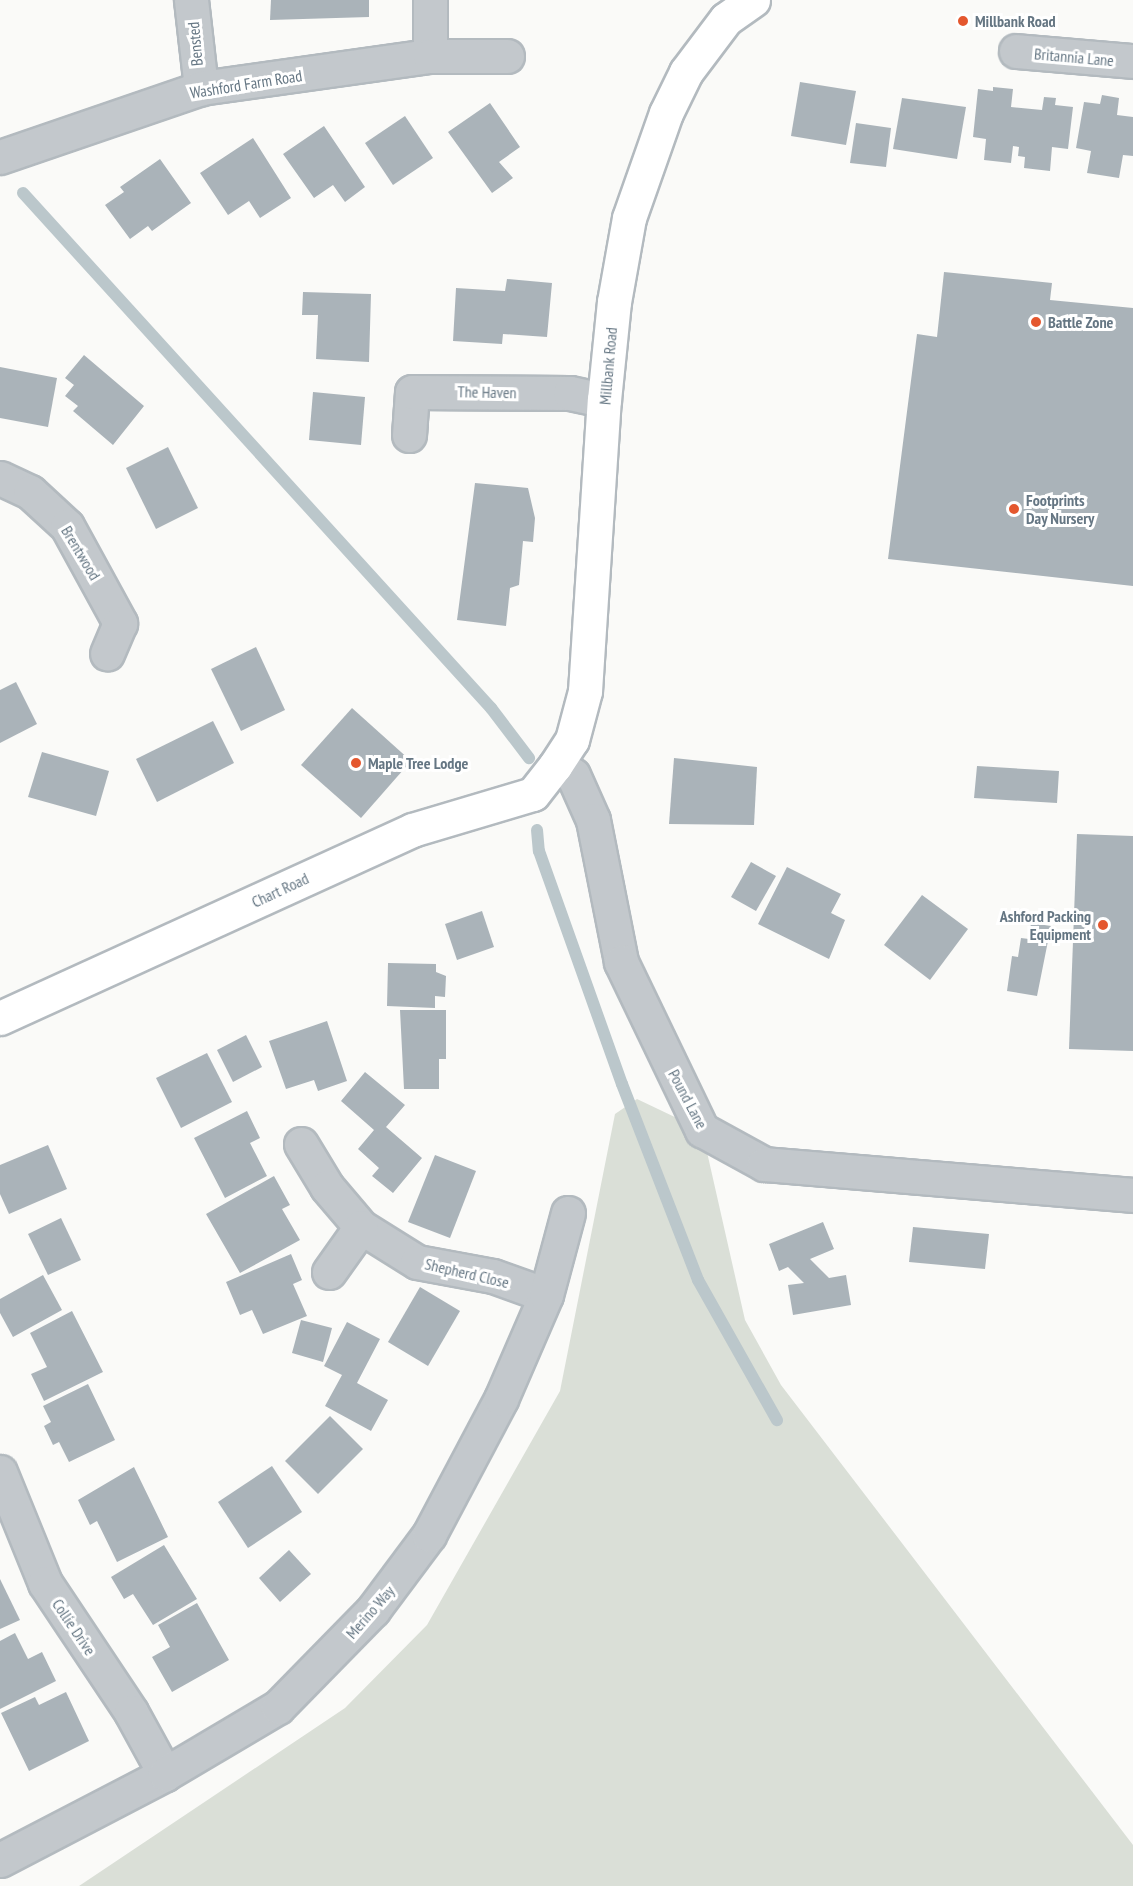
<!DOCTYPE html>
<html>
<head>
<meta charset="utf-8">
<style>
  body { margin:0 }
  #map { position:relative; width:1133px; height:1886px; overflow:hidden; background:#fafaf8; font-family:"PT Sans Narrow",sans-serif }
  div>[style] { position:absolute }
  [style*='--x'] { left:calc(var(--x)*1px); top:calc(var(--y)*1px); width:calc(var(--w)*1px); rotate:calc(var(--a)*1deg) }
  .green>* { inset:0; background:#dadfd7 }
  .stream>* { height:12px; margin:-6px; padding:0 6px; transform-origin:6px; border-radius:6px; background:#bbc7cb }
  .building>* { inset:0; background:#aab3b9 }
  .roads { filter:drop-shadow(2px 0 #b3babf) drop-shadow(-2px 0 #b3babf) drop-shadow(0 2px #b3babf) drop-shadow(0 -2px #b3babf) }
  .street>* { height:33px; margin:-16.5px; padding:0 16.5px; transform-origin:16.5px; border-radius:16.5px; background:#c3c8cc }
  .secondary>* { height:33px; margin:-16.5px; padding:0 16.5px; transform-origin:16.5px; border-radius:16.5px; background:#fff }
  .dots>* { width:16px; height:16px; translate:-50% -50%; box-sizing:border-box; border:3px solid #fff; border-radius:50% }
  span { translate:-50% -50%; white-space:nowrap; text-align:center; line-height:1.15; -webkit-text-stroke:6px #fff; paint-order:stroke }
  .poi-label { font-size:16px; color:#657683; font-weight:700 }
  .left { translate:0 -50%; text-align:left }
  .right { translate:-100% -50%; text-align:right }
  .street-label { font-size:16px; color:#657683 }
</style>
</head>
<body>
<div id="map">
  <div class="green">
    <div style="clip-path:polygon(637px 1099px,702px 1130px,745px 1320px,781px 1385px,1133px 1845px,1133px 1886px,79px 1886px,345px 1708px,427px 1625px,560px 1391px,615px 1114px)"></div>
  </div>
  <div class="stream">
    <div style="--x:23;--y:193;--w:696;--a:47.74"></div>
    <div style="--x:491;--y:708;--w:63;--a:52.8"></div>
    <div style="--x:537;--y:830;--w:21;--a:85"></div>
    <div style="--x:539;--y:851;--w:247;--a:70.4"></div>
    <div style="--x:622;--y:1084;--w:210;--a:68.8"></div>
    <div style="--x:698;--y:1280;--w:161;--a:60.6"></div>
  </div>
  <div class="building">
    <div style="clip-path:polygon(271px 0,369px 0,369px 17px,270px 20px)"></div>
    <div style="clip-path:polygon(800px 82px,856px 91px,846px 145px,791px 136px)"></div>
    <div style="clip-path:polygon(993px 87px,1013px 89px,1011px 107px,1042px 110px,1044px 97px,1056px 98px,1055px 105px,1073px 107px,1068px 149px,1052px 147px,1050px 171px,1024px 168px,1025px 157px,1018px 156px,1019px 147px,1013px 146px,1011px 163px,984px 160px,986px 139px,973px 137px,978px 89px,993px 91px)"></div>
    <div style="clip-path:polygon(1102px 95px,1119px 98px,1117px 115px,1133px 117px,1133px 156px,1123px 155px,1119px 178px,1087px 173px,1091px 151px,1076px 148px,1084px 102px,1100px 104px)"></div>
    <div style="clip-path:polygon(902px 98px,966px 107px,957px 159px,893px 149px)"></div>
    <div style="clip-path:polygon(490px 103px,520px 147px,499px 162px,513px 178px,492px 193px,448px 132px)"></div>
    <div style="clip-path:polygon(405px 116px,433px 158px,393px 185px,365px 143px)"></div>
    <div style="clip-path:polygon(856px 123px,891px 128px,886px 167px,850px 163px)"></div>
    <div style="clip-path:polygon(324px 126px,365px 187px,345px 202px,333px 185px,314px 198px,283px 154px)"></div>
    <div style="clip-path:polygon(253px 138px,291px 198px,260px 218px,249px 201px,228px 215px,200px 173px)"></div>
    <div style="clip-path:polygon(160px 159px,191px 203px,152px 231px,148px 226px,130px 239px,105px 205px,124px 192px,120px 187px)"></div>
    <div style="clip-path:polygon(944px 272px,1052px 283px,1050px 300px,1133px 308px,1133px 586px,888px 559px,917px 334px,937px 337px)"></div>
    <div style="clip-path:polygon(507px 279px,552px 283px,547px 337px,503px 334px,502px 344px,453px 341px,456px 288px,505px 291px)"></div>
    <div style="clip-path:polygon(303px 292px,371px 294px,369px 362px,316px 359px,318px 315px,302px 315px)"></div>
    <div style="clip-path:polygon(84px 355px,144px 406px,113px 445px,73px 411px,78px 406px,65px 396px,74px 385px,65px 378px)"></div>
    <div style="clip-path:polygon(0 367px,57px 378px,48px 427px,0 418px)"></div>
    <div style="clip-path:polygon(313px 392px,365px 397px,361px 445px,309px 440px)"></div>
    <div style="clip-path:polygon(168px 447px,198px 508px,156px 529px,126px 468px)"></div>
    <div style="clip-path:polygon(475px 483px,528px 488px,535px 518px,533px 542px,523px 541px,519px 585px,510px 588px,506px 626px,457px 620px)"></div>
    <div style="clip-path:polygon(256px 647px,285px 710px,241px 731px,211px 669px)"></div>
    <div style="clip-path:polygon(16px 682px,37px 724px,0 743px,0 690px)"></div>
    <div style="clip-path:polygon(352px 708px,411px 761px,361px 818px,301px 765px)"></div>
    <div style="clip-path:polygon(213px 721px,234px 763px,157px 802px,136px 759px)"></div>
    <div style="clip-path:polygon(42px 752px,109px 771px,96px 816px,28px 797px)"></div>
    <div style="clip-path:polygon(674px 758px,757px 767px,754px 825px,669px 824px)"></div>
    <div style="clip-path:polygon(977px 766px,1059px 771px,1057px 803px,974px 798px)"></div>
    <div style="clip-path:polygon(1077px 834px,1133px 836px,1133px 1051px,1069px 1049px)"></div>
    <div style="clip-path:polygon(751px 862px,776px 876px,756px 911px,731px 897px)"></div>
    <div style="clip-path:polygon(787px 867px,841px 894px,831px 913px,845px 920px,829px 959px,758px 924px)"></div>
    <div style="clip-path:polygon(922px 895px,968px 929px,930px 980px,884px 945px)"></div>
    <div style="clip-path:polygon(482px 911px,494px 947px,457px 960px,445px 924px)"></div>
    <div style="clip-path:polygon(1031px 923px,1051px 926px,1037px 996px,1007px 991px,1012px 956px,1018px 957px,1021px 938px,1029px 939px)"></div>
    <div style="clip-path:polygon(388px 963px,436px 964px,436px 972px,446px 976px,445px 997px,435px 996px,435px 1008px,387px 1006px)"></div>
    <div style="clip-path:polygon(400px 1010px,446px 1010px,446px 1059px,439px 1059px,439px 1089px,404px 1089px)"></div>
    <div style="clip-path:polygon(327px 1021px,347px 1081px,318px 1091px,314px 1080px,286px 1089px,269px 1041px)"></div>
    <div style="clip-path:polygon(246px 1035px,262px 1067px,233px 1082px,217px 1050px)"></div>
    <div style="clip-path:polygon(207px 1053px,232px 1102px,181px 1128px,156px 1078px)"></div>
    <div style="clip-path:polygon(365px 1072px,405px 1105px,386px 1127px,422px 1158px,393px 1193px,372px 1176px,379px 1168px,358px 1149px,374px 1130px,341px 1101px)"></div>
    <div style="clip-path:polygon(247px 1111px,260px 1138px,250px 1143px,267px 1176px,225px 1198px,194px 1138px)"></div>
    <div style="clip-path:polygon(48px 1145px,67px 1189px,9px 1214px,0 1194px,0 1165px)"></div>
    <div style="clip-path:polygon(435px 1155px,476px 1171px,450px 1238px,408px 1222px)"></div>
    <div style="clip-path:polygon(274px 1176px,290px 1205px,282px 1209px,300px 1240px,240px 1273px,206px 1214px)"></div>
    <div style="clip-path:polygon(61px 1218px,81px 1260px,48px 1275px,28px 1234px)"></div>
    <div style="clip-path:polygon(823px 1222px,834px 1249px,810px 1259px,829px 1278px,846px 1275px,851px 1305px,793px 1315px,788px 1285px,804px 1283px,788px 1267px,779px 1271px,769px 1244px)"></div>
    <div style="clip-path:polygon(913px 1227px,989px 1234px,985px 1269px,909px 1262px)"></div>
    <div style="clip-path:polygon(291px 1254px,302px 1280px,293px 1284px,307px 1316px,263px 1334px,252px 1310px,240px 1315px,226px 1282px)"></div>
    <div style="clip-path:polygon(43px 1275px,62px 1310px,13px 1337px,0 1313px,0 1299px)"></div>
    <div style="clip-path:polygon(420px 1287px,460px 1311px,428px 1366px,388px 1342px)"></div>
    <div style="clip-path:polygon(72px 1311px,103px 1372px,44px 1401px,31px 1374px,47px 1367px,30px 1333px)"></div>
    <div style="clip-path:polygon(301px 1320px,332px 1328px,323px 1362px,292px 1353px)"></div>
    <div style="clip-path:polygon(347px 1322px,380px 1339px,357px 1383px,388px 1400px,371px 1431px,325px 1406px,342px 1375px,324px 1366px)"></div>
    <div style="clip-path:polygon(88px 1384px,115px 1440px,69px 1462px,59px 1442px,53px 1445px,44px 1426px,51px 1422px,43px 1406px)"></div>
    <div style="clip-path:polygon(330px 1416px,363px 1449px,318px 1494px,285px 1461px)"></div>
    <div style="clip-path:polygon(272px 1466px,302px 1512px,248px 1548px,218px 1502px)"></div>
    <div style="clip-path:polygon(134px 1467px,168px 1537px,117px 1562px,97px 1521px,90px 1525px,78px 1500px)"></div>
    <div style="clip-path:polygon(164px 1545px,197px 1599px,153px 1625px,133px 1594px,124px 1599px,111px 1577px)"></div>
    <div style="clip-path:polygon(289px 1550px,311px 1574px,280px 1602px,259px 1578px)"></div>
    <div style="clip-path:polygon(0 1579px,20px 1620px,0 1629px)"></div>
    <div style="clip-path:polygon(197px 1603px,229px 1660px,172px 1692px,152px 1657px,170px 1647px,158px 1625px)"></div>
    <div style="clip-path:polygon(15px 1633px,28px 1659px,42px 1652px,56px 1681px,0 1709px,0 1641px)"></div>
    <div style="clip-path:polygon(66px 1692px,89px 1741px,29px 1771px,1px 1713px,35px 1697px,39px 1705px)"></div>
  </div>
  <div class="roads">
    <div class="street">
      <div style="--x:191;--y:0;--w:89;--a:83.5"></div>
      <div style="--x:1016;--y:51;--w:117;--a:4.9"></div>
      <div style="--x:430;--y:56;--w:56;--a:-90"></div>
      <div style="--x:0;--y:157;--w:213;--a:-18.9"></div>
      <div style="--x:201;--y:88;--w:231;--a:-8"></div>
      <div style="--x:430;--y:56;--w:77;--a:0"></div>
      <div style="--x:409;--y:435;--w:43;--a:-86"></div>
      <div style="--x:412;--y:392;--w:158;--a:0.4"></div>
      <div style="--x:570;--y:393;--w:35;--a:12"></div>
      <div style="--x:0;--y:478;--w:33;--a:25"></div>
      <div style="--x:30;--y:492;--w:50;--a:42.6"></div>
      <div style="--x:67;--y:526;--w:111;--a:61.3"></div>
      <div style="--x:120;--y:623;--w:33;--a:113"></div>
      <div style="--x:555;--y:766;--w:20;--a:27"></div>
      <div style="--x:573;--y:775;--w:49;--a:66"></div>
      <div style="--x:593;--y:820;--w:145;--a:78.8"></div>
      <div style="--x:621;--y:962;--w:187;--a:64.3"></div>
      <div style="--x:702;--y:1130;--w:71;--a:28.7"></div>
      <div style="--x:764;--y:1164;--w:370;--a:4.8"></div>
      <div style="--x:301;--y:1144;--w:50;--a:58.8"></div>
      <div style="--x:327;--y:1187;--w:52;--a:49.6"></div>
      <div style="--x:361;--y:1227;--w:66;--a:32"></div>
      <div style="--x:417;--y:1262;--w:77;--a:10.4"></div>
      <div style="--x:493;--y:1276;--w:56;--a:19.7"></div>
      <div style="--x:329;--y:1272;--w:55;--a:-54.6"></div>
      <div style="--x:0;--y:1472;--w:120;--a:67.9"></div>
      <div style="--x:45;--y:1583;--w:155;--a:56.3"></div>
      <div style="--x:131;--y:1712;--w:71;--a:61.3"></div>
      <div style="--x:0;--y:1860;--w:186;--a:-27.5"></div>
      <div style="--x:165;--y:1774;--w:131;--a:-30.7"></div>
      <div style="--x:278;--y:1707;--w:136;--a:-45.6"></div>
      <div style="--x:373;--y:1610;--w:94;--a:-53.3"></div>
      <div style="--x:429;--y:1535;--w:154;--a:-62.1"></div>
      <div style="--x:501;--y:1399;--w:113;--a:-66.6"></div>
      <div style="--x:546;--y:1295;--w:85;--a:-75"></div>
    </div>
    <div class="secondary">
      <div style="--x:0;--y:1018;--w:453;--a:-24.5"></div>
      <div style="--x:412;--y:830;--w:126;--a:-16.6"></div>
      <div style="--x:533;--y:794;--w:36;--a:-52"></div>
      <div style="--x:555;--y:766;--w:31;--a:-57"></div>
      <div style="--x:572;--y:740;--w:51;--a:-75.1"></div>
      <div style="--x:585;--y:691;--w:292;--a:-86.3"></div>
      <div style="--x:604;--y:400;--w:99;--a:-84.2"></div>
      <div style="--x:614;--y:302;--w:85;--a:-79.9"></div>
      <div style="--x:629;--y:218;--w:111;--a:-70.6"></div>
      <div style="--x:666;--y:113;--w:46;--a:-64"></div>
      <div style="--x:686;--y:72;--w:66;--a:-53"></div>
      <div style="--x:726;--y:19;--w:33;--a:-35"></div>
    </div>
  </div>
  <div class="dots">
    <div style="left:963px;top:21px;background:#e4572e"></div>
    <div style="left:1036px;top:322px;background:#e4572e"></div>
    <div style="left:1014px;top:509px;background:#e4572e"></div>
    <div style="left:356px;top:763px;background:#e4572e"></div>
    <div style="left:1103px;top:925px;background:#e4572e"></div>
  </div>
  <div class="poi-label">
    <span class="left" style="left:975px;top:21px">Millbank Road</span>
    <span class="left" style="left:1048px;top:322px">Battle Zone</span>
    <span class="left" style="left:1026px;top:509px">Footprints<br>Day Nursery</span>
    <span class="left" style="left:368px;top:763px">Maple Tree Lodge</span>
    <span class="right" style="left:1091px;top:925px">Ashford Packing<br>Equipment</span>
  </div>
  <div class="street-label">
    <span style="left:195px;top:44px;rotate:-95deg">Bensted</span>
    <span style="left:1074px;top:57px;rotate:5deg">Britannia Lane</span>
    <span style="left:246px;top:84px;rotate:-9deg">Washford Farm Road</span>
    <span style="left:608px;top:366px;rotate:-85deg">Millbank Road</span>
    <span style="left:487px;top:392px;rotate:1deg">The Haven</span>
    <span style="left:81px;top:553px;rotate:59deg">Brentwood</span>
    <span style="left:280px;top:890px;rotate:-25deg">Chart Road</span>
    <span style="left:688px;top:1099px;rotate:62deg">Pound Lane</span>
    <span style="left:467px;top:1273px;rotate:13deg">Shepherd Close</span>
    <span style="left:370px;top:1612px;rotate:-49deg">Merino Way</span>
    <span style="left:74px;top:1627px;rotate:56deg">Collie Drive</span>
  </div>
</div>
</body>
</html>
